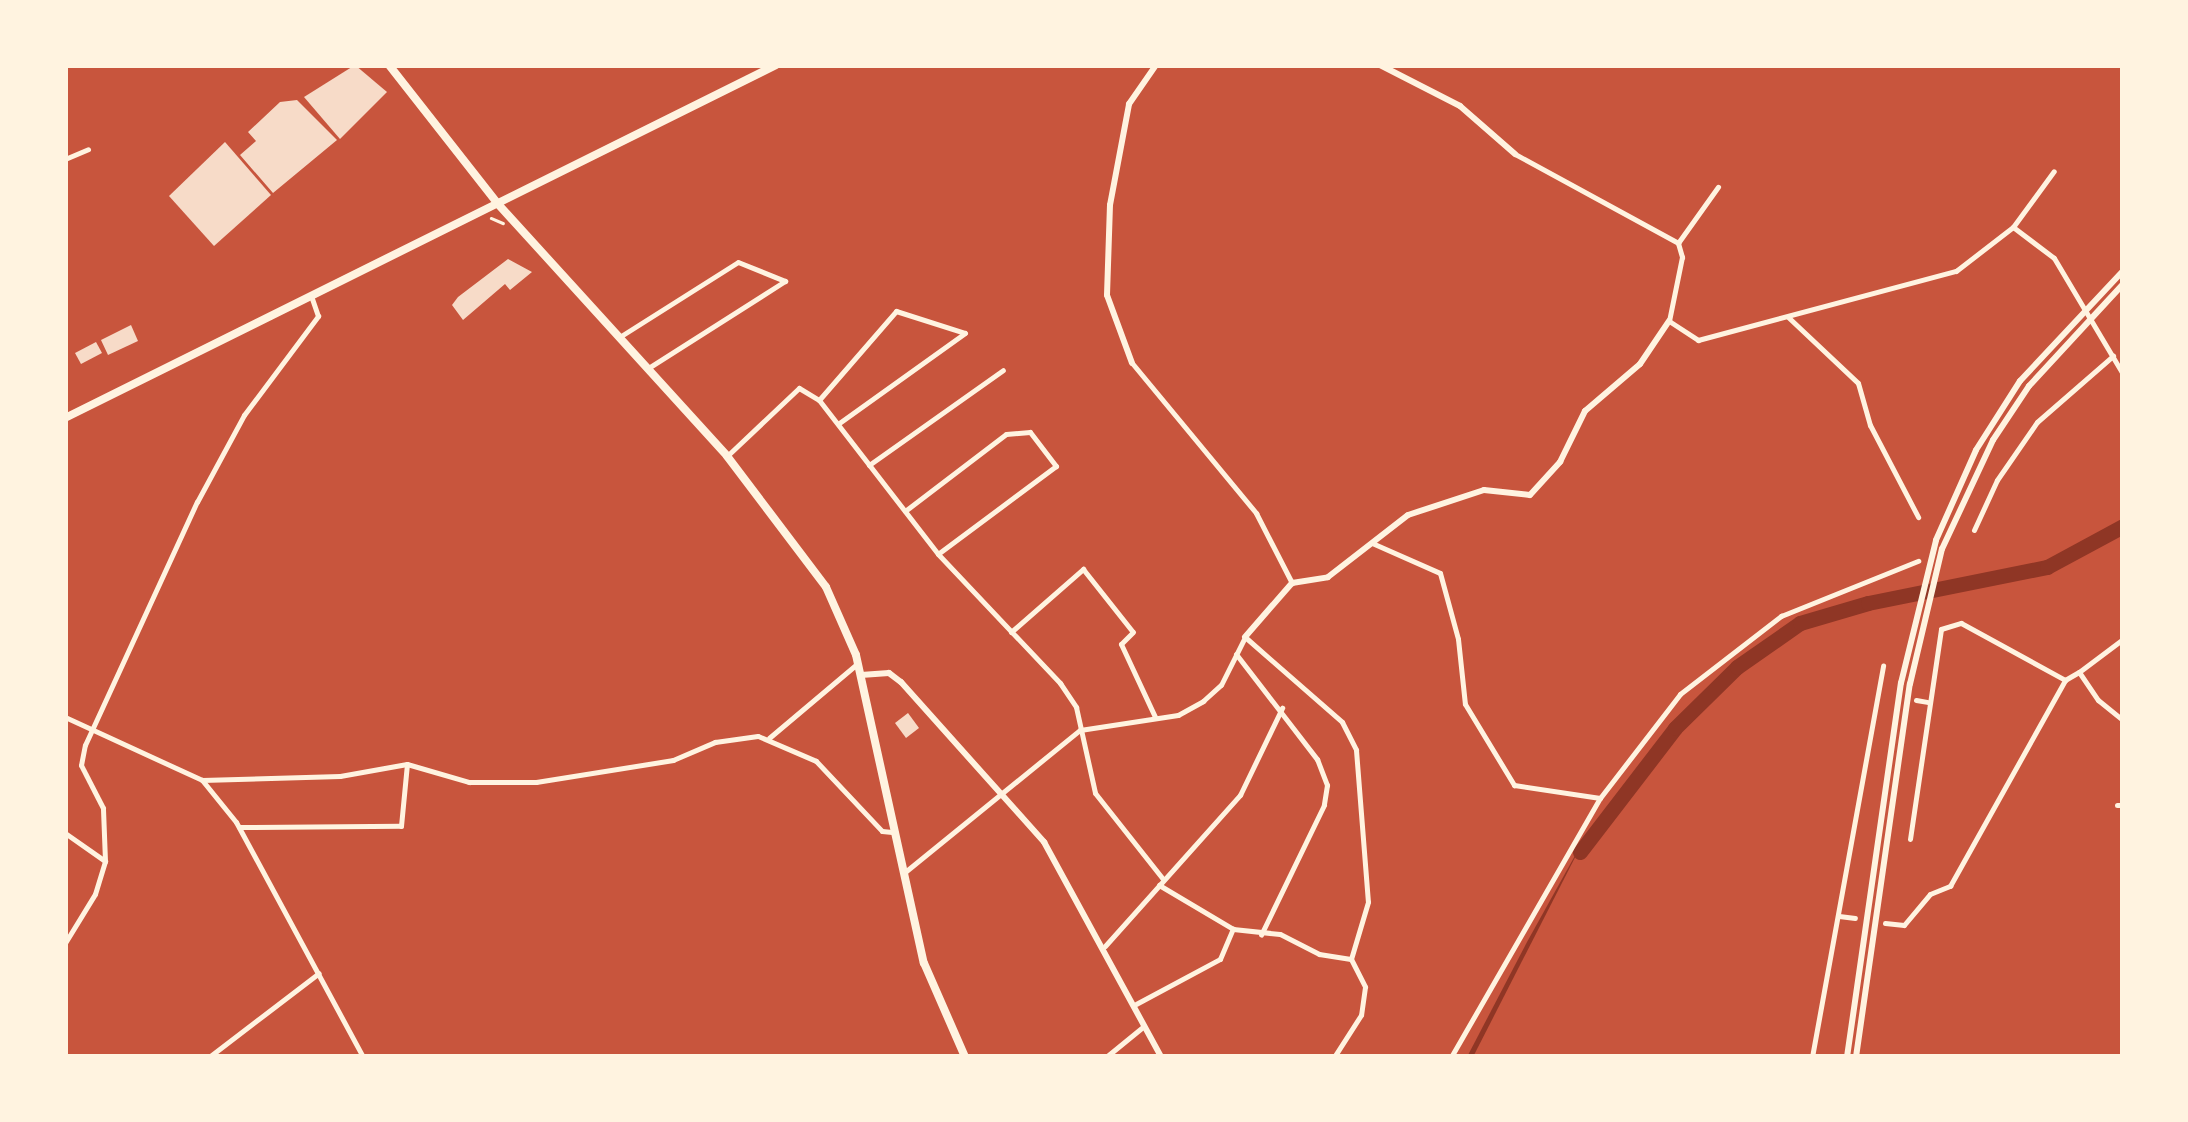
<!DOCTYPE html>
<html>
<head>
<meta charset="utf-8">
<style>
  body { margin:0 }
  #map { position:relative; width:2188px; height:1122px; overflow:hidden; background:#c8553d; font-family:Montserrat,sans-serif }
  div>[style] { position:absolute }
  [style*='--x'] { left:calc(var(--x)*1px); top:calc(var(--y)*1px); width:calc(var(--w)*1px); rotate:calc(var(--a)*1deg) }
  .water>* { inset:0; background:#8f3625 }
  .river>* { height:15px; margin:-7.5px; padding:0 7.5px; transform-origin:7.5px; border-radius:7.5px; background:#8f3625 }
  .building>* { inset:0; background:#f7dbc8 }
  .path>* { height:2.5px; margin:-1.25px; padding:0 1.25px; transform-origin:1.25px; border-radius:1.25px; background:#fff3e0 }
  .minor>* { height:5px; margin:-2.5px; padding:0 2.5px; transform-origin:2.5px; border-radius:2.5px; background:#fff3e0 }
  .tertiary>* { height:6px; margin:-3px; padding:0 3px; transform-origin:3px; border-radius:3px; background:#fff3e0 }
  .secondary>* { height:6px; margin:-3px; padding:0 3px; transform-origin:3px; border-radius:3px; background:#fff3e0 }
  .primary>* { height:8px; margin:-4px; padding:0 4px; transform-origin:4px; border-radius:4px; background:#fff3e0 }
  span { translate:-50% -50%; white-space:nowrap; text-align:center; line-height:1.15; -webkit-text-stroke:8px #fff3e0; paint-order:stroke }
  .frame { position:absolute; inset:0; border:68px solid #fff3e0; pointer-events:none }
</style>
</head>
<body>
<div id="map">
  <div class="water">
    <div style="clip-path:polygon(1587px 834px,1473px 1057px,1467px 1057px,1527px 942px)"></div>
  </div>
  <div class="river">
    <div style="--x:1580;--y:852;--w:156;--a:-52.5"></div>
    <div style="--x:1675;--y:728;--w:87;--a:-44.5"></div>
    <div style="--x:1737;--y:667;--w:77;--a:-34.9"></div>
    <div style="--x:1800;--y:623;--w:71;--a:-16.4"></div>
    <div style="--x:1868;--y:603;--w:183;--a:-11.4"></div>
    <div style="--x:2047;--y:567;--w:86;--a:-28.3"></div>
  </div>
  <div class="building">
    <div style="clip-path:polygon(355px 65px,387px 92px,340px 139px,304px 97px)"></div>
    <div style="clip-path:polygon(297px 100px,337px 140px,273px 193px,240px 155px,256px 141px,248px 132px,280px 102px)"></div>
    <div style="clip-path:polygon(225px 142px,271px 195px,214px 246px,169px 196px)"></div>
    <div style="clip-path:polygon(508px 259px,532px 272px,510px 290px,505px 284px,463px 320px,452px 305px,458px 297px)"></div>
    <div style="clip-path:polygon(131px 325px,138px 341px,108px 355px,101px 340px)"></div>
    <div style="clip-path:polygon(96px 342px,102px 353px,81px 364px,75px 353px)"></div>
    <div style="clip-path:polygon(908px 713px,919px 728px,906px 738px,895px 723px)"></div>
  </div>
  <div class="path">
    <div style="--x:491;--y:218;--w:13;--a:23"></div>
  </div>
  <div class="minor">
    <div style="--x:1515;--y:154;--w:186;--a:28.6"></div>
    <div style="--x:1678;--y:243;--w:15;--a:74"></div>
    <div style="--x:1682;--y:257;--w:65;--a:101.5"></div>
    <div style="--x:1669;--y:321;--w:35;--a:33"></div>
    <div style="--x:1698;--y:340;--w:267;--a:-15"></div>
    <div style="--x:1956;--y:271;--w:72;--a:-37.7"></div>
    <div style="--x:2013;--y:227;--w:69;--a:-53.8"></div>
    <div style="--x:65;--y:159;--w:25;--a:-23"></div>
    <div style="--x:2013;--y:227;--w:51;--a:37.1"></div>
    <div style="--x:2054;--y:258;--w:135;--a:59.3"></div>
    <div style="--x:1678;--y:243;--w:69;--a:-54.5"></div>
    <div style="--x:1788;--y:317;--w:96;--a:43.3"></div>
    <div style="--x:1858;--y:383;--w:44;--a:74.1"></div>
    <div style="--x:1870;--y:425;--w:104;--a:62.4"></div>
    <div style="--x:621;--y:336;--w:138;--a:-32.3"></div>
    <div style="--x:738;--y:262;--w:51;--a:22"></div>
    <div style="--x:785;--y:281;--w:160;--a:147.5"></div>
    <div style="--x:1132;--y:363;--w:195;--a:50.4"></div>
    <div style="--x:1256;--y:513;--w:79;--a:62.8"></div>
    <div style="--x:819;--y:400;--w:118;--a:-49.1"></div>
    <div style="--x:896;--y:311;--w:72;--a:17.7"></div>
    <div style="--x:965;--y:333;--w:156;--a:144.4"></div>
    <div style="--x:727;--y:456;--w:99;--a:-43.4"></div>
    <div style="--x:799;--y:388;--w:23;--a:31"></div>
    <div style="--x:819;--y:400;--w:195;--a:52.3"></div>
    <div style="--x:938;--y:554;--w:178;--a:46.6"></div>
    <div style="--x:1060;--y:683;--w:29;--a:56"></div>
    <div style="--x:1076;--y:707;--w:88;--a:77.5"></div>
    <div style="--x:1095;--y:793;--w:110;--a:51.7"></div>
    <div style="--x:869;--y:465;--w:164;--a:-35.3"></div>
    <div style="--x:905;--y:511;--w:127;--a:-37.3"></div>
    <div style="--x:1006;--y:434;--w:24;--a:-5"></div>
    <div style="--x:1030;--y:432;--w:43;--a:52.6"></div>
    <div style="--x:1056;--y:466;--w:147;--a:143.3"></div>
    <div style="--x:1974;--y:530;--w:55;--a:-65.3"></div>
    <div style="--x:1997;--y:480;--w:70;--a:-55.4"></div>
    <div style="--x:2037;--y:422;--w:101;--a:-41"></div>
    <div style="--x:1372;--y:543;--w:74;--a:23.8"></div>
    <div style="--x:1440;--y:573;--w:68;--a:74.7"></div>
    <div style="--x:1458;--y:639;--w:65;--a:83.9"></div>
    <div style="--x:1465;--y:704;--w:95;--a:58.8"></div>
    <div style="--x:1514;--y:785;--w:87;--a:8.6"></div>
    <div style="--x:1011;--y:632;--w:96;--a:-41.2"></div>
    <div style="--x:1083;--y:569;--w:80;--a:51.6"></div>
    <div style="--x:1133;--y:632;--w:17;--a:135"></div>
    <div style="--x:1121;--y:644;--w:81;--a:65"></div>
    <div style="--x:2123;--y:639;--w:55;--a:143.1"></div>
    <div style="--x:2079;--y:672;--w:34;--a:56"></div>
    <div style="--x:2098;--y:700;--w:32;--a:39"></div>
    <div style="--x:1236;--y:654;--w:133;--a:52.4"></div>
    <div style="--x:1317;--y:759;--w:28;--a:69"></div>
    <div style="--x:1327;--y:785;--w:20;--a:99"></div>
    <div style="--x:1324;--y:805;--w:144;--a:115.9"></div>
    <div style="--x:1916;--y:700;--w:11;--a:10"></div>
    <div style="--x:65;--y:717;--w:151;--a:24.7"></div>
    <div style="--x:202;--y:780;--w:138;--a:-1.7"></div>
    <div style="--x:340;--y:776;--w:68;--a:-10.2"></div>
    <div style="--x:407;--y:764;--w:65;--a:16.2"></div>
    <div style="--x:469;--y:782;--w:67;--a:0"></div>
    <div style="--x:536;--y:782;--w:139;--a:-9.1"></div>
    <div style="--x:673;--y:760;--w:46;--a:-23.2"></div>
    <div style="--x:715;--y:742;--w:43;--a:-7.9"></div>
    <div style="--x:758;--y:736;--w:63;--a:23.3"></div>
    <div style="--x:816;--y:761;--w:96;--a:46.7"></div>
    <div style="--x:882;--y:831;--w:10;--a:6"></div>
    <div style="--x:769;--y:738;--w:116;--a:-40.1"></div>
    <div style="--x:202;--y:780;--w:54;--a:51"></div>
    <div style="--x:236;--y:822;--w:267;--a:61.6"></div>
    <div style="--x:2117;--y:805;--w:6;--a:0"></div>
    <div style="--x:239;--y:827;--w:162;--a:-0.4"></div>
    <div style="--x:401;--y:826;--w:62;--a:-84.5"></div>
    <div style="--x:65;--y:833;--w:49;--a:35"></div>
    <div style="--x:1910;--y:839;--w:212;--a:-81.6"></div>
    <div style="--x:1941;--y:629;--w:21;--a:-17"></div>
    <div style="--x:1961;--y:623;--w:119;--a:28.7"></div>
    <div style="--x:905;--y:872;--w:225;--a:-39.1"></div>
    <div style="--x:1080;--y:730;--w:99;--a:-8.7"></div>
    <div style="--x:1178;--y:715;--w:29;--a:-29"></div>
    <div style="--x:1203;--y:701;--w:24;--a:-42"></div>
    <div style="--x:1221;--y:685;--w:54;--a:-63.4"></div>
    <div style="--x:1245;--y:637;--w:129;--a:41.2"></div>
    <div style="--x:1342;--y:722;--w:31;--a:63"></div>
    <div style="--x:1356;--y:750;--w:152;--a:85.5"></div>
    <div style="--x:1368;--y:902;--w:59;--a:106.6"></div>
    <div style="--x:1351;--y:959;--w:31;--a:63"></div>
    <div style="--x:1365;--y:987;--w:28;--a:98"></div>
    <div style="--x:1361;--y:1015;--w:50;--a:122.7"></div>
    <div style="--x:1159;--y:885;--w:86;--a:30.7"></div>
    <div style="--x:1839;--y:916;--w:16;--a:7"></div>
    <div style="--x:1885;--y:923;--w:19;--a:6"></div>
    <div style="--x:1904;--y:925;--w:40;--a:-50"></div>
    <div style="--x:1930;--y:894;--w:22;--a:-22"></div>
    <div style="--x:1950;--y:886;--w:236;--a:-60.8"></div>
    <div style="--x:2065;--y:680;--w:16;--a:-30"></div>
    <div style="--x:65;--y:943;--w:57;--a:-58.5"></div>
    <div style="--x:95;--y:894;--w:34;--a:-73"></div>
    <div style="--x:105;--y:861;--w:53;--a:-92.2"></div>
    <div style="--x:103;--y:808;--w:48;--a:-117.1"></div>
    <div style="--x:81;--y:765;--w:20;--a:-79"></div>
    <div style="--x:85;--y:745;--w:268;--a:-65.3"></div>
    <div style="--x:197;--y:502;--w:99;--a:-61.6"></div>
    <div style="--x:244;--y:415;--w:124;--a:-53.2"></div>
    <div style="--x:318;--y:316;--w:21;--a:-109"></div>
    <div style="--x:1105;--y:946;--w:203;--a:-48.2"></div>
    <div style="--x:1240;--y:795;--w:97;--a:-64.2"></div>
    <div style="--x:1136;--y:1004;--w:95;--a:-28.2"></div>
    <div style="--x:1220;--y:959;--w:33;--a:-67"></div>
    <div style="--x:1233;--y:929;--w:47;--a:6.1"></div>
    <div style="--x:1280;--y:934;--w:44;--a:27.1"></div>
    <div style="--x:1319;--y:954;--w:32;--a:9"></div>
    <div style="--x:65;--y:1057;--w:1;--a:0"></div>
    <div style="--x:209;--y:1057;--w:138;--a:-37.4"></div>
    <div style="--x:1106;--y:1057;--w:49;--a:-39.2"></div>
    <div style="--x:1451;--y:1057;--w:299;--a:-60.1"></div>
    <div style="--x:1600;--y:798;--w:131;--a:-52.4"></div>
    <div style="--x:1680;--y:694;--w:128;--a:-37.7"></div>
    <div style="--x:1781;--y:616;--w:148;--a:-21.9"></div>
    <div style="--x:1812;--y:1057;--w:398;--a:-79.7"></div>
  </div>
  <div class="tertiary">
    <div style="--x:1380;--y:65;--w:90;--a:27.1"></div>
    <div style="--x:1460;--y:106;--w:73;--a:41.1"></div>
    <div style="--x:1132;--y:363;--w:72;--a:-110.2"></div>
    <div style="--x:1107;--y:295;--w:90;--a:-88.1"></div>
    <div style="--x:1110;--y:205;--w:103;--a:-79.3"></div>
    <div style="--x:1129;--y:104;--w:47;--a:-55.3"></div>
    <div style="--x:1245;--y:637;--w:72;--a:-49"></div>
    <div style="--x:1292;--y:583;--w:36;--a:-9"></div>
    <div style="--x:1328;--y:577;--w:101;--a:-37.8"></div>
    <div style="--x:1408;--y:515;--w:80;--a:-18.2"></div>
    <div style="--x:1484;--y:490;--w:46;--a:6.2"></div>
    <div style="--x:1530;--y:495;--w:45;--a:-47.7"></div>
    <div style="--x:1560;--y:462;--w:57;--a:-63.9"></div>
    <div style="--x:1585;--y:411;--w:72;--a:-40.5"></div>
    <div style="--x:1640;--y:364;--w:52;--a:-56"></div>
    <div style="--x:861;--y:675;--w:28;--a:-4"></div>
    <div style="--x:889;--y:673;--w:15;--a:37"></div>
    <div style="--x:901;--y:682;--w:215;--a:48.2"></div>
    <div style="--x:1044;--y:842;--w:245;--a:61.4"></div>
  </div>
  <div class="secondary">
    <div style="--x:1847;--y:1057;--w:378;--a:-81.8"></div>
    <div style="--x:1901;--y:683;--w:147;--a:-76.2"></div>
    <div style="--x:1936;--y:540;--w:98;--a:-66"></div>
    <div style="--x:1976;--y:450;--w:82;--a:-57.5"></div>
    <div style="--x:2020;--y:381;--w:151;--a:-46.9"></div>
    <div style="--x:1856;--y:1057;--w:377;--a:-81.8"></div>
    <div style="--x:1910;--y:684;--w:139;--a:-76.7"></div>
    <div style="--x:1942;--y:549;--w:120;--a:-64.9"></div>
    <div style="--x:1993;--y:440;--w:65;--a:-56.3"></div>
    <div style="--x:2029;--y:386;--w:139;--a:-47.3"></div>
  </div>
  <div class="primary">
    <div style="--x:389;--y:65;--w:177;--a:51.9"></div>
    <div style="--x:498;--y:204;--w:341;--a:47.7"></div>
    <div style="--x:727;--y:456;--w:164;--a:52.9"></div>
    <div style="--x:826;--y:587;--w:74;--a:66.2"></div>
    <div style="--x:856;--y:655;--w:315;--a:77.6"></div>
    <div style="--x:924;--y:963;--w:103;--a:66.4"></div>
    <div style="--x:65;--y:418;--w:794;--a:-26.4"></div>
  </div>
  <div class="frame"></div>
</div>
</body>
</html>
